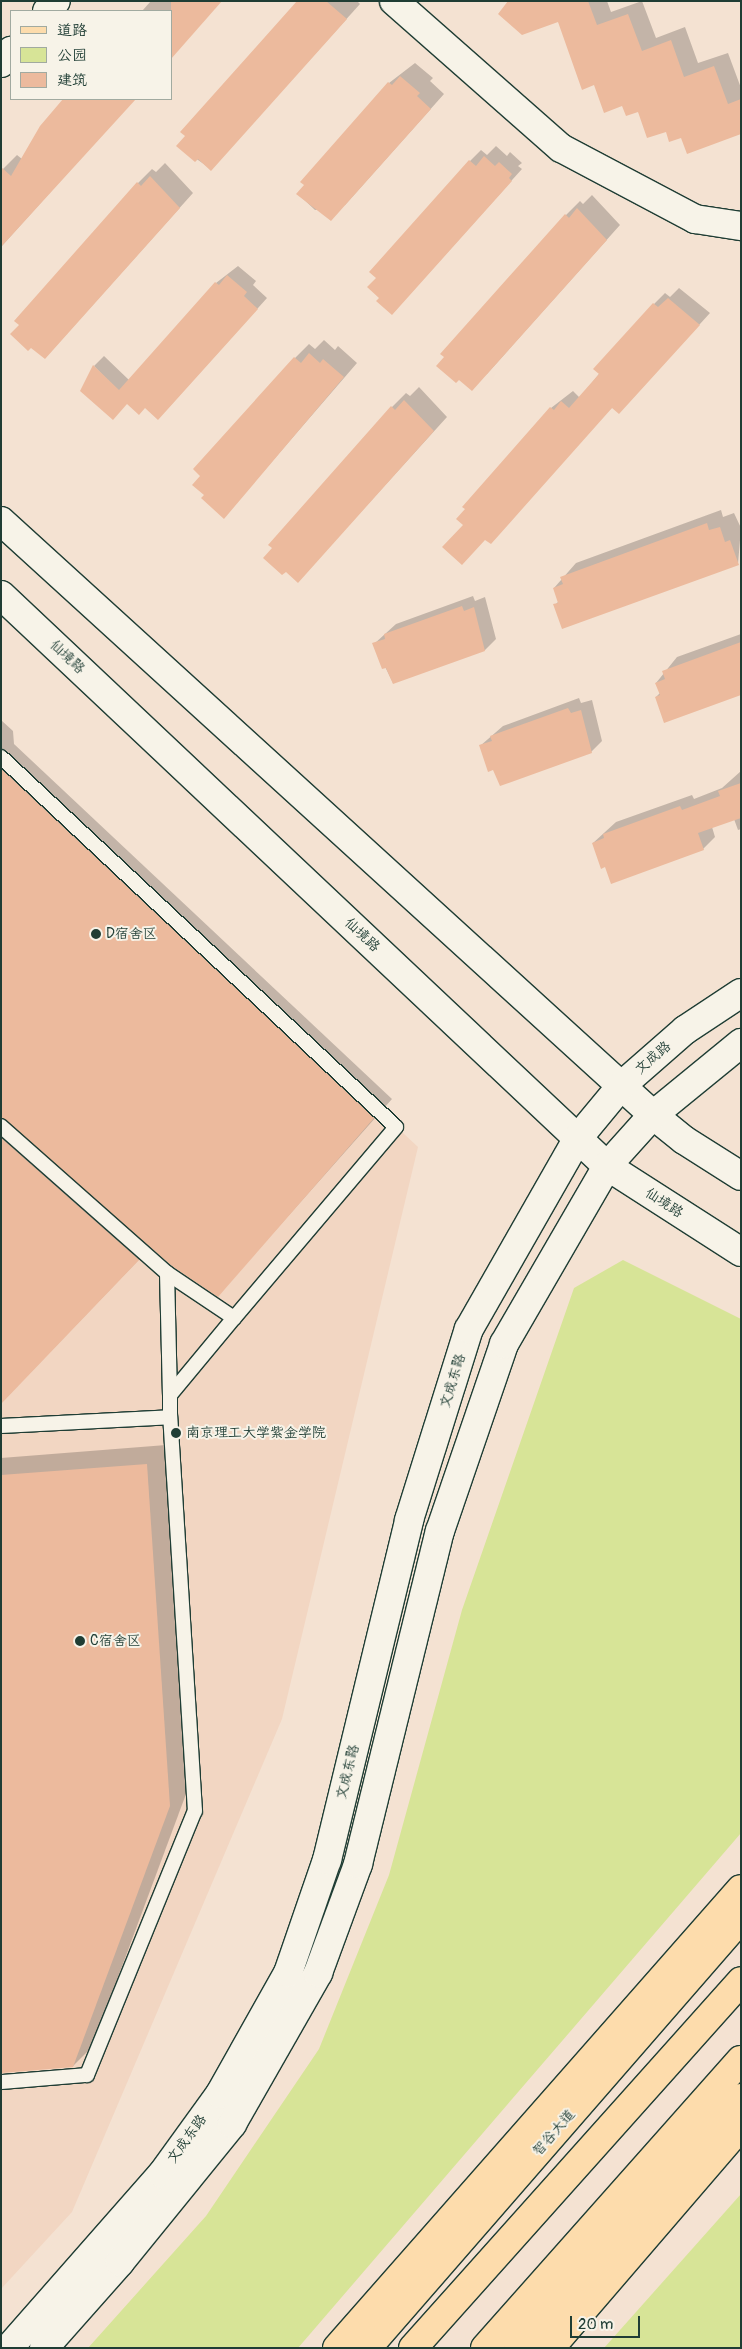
<!DOCTYPE html>
<html>
<head>
<meta charset="utf-8">
<style>
  body { margin:0 }
  #map { position:relative; width:742px; height:2349px; overflow:hidden; background:#f4e2d2; font-family:Pangolin,"LXGW WenKai TC",sans-serif }
  div>[style] { position:absolute }
  [style*='--x'] { left:calc(var(--x)*1px); top:calc(var(--y)*1px); width:calc(var(--w)*1px); rotate:calc(var(--a)*1deg) }
  .built>* { inset:0; background:#f2d6c2 }
  .green>* { inset:0; background:#d7e497 }
  .shadow>* { inset:0; background:#0003 }
  .building>* { inset:0; background:#ecba9d }
  .roads { filter:drop-shadow(1px 0 #1f3d34) drop-shadow(-1px 0 #1f3d34) drop-shadow(0 1px #1f3d34) drop-shadow(0 -1px #1f3d34) }
  .lane>* { height:14px; margin:-7px; padding:0 7px; transform-origin:7px; border-radius:7px; background:#f7f3e8 }
  .street>* { height:28px; margin:-14px; padding:0 14px; transform-origin:14px; border-radius:14px; background:#f7f3e8 }
  .secondary>* { height:28px; margin:-14px; padding:0 14px; transform-origin:14px; border-radius:14px; background:#f7f3e8 }
  .primary>* { height:28px; margin:-14px; padding:0 14px; transform-origin:14px; border-radius:14px; background:#fddcac }
  .highway>* { height:28px; margin:-14px; padding:0 14px; transform-origin:14px; border-radius:14px; background:#fddcac }
  .dots>* { width:14px; height:14px; translate:-50% -50%; box-sizing:border-box; border:2px solid #f7f3e8; border-radius:50% }
  span { translate:-50% -50%; white-space:nowrap; text-align:center; line-height:1.15; -webkit-text-stroke:4px #f7f3e8; paint-order:stroke }
  .street-label { font-size:14px; color:#1f3d34 }
  .poi-label { font-size:14px; color:#1f3d34 }
  .left { translate:0 -50%; text-align:left }
  .frame { position:absolute; inset:0; border:2px solid #1f3d34; pointer-events:none }
  .legend { position:absolute; left:10px; top:10px; width:162px; height:90px; box-sizing:border-box; background:#f7f3e8; border:1px solid #a1aaa0; margin:0; padding:6px 9px; list-style:none; font-size:15px; color:#1f3d34 }
  .legend li { display:flex; align-items:center; gap:10px; height:25px }
  .legend b { width:25px; border:1px solid #a1aaa0 }
  .scale { position:absolute; left:570px; top:2316px; width:70px; height:22px; box-sizing:border-box; border:2px solid #1f3d34; border-top:0; padding-left:6px; font-size:15px; line-height:18px; white-space:nowrap; color:#1f3d34; -webkit-text-stroke:4px #f7f3e8; paint-order:stroke }
</style>
</head>
<body>
<div id="map">
  <div class="built">
    <div style="clip-path:polygon(1px 757px,418px 1147px,282px 1719px,72px 2212px,1px 2289px)"></div>
  </div>
  <div class="green">
    <div style="clip-path:polygon(623px 1260px,741px 1319px,741px 1833px,298px 2348px,88px 2348px,206px 2216px,319px 2049px,389px 1875px,462px 1610px,574px 1288px)"></div>
    <div style="clip-path:polygon(741px 2194px,741px 2348px,604px 2348px)"></div>
  </div>
  <div class="shadow">
    <div style="clip-path:polygon(151px 1px,221px 1px,171px 11px,142px 11px)"></div>
    <div style="clip-path:polygon(299px 1px,357px 1px,360px 4px,211px 169px,178px 146px)"></div>
    <div style="clip-path:polygon(510px 1px,607px 1px,611px 12px,642px 1px,656px 38px,685px 27px,698px 63px,728px 53px,741px 88px,741px 133px,666px 130px,595px 84px,558px 21px)"></div>
    <div style="clip-path:polygon(415px 63px,433px 78px,430px 81px,444px 94px,345px 205px,315px 210px,298px 194px,389px 83px)"></div>
    <div style="clip-path:polygon(65px 99px,134px 99px,1px 247px,1px 171px,17px 155px,22px 159px,41px 126px)"></div>
    <div style="clip-path:polygon(496px 146px,507px 156px,510px 152px,522px 163px,518px 166px,522px 169px,392px 314px,381px 297px,377px 278px,370px 272px,470px 161px,481px 150px,487px 155px)"></div>
    <div style="clip-path:polygon(165px 163px,193px 193px,45px 358px,16px 320px,138px 183px,152px 169px,156px 172px)"></div>
    <div style="clip-path:polygon(592px 195px,620px 225px,486px 375px,566px 215px,580px 201px,583px 204px)"></div>
    <div style="clip-path:polygon(238px 266px,256px 281px,253px 285px,267px 298px,168px 408px,145px 407px,139px 413px,94px 366px,104px 356px,129px 380px,216px 283px)"></div>
    <div style="clip-path:polygon(679px 288px,710px 313px,629px 402px,613px 407px,464px 525px,466px 509px,463px 507px,551px 408px,573px 391px,580px 398px,654px 304px,665px 293px,670px 297px)"></div>
    <div style="clip-path:polygon(324px 340px,335px 350px,338px 346px,357px 363px,224px 517px,295px 358px,309px 344px,315px 349px)"></div>
    <div style="clip-path:polygon(419px 387px,447px 417px,298px 581px,273px 548px,392px 407px,406px 393px,410px 396px)"></div>
    <div style="clip-path:polygon(721px 510px,723px 517px,734px 513px,741px 528px,738px 564px,555px 605px,559px 601px,554px 588px,576px 563px)"></div>
    <div style="clip-path:polygon(473px 596px,475px 601px,485px 597px,496px 639px,485px 650px,393px 683px,374px 644px,396px 624px)"></div>
    <div style="clip-path:polygon(741px 634px,741px 694px,656px 697px,660px 693px,656px 683px,677px 657px)"></div>
    <div style="clip-path:polygon(579px 698px,581px 703px,592px 700px,602px 741px,591px 752px,494px 768px,480px 746px,503px 726px)"></div>
    <div style="clip-path:polygon(1px 720px,13px 731px,14px 744px,392px 1099px,218px 1295px,152px 1246px,1px 1403px)"></div>
    <div style="clip-path:polygon(741px 771px,741px 829px,738px 830px,734px 819px,712px 827px,715px 837px,703px 849px,606px 866px,593px 843px,616px 822px,692px 795px,694px 799px,722px 788px)"></div>
    <div style="clip-path:polygon(166px 1445px,189px 1786px,92px 2047px,73px 2066px,1px 2072px,1px 1458px)"></div>
  </div>
  <div class="building">
    <div style="clip-path:polygon(171px 1px,222px 1px,171px 59px)"></div>
    <div style="clip-path:polygon(297px 1px,326px 1px,347px 19px,211px 171px,198px 159px,195px 162px,176px 146px,185px 136px,180px 132px)"></div>
    <div style="clip-path:polygon(508px 1px,588px 1px,597px 25px,628px 14px,642px 51px,671px 40px,684px 77px,714px 66px,728px 104px,741px 99px,741px 134px,687px 154px,681px 138px,669px 142px,666px 132px,647px 138px,638px 112px,626px 116px,622px 106px,604px 113px,594px 85px,582px 90px,558px 22px,522px 35px,498px 14px)"></div>
    <div style="clip-path:polygon(400px 76px,420px 93px,417px 96px,431px 109px,331px 221px,296px 194px,304px 185px,300px 182px,388px 82px,392px 85px)"></div>
    <div style="clip-path:polygon(63px 99px,136px 99px,1px 247px,1px 167px,11px 176px,40px 126px)"></div>
    <div style="clip-path:polygon(484px 156px,495px 166px,499px 162px,512px 174px,509px 178px,512px 181px,392px 315px,376px 301px,379px 298px,367px 287px,376px 278px,369px 272px,469px 160px,476px 166px)"></div>
    <div style="clip-path:polygon(150px 176px,180px 208px,45px 359px,31px 348px,28px 351px,10px 334px,19px 325px,14px 321px,137px 182px,141px 186px)"></div>
    <div style="clip-path:polygon(577px 208px,607px 240px,472px 391px,459px 380px,456px 383px,436px 366px,444px 357px,440px 354px,565px 214px,569px 218px)"></div>
    <div style="clip-path:polygon(227px 275px,247px 292px,244px 296px,258px 309px,158px 420px,145px 408px,139px 415px,127px 404px,113px 420px,80px 391px,93px 365px,119px 390px,215px 282px,219px 285px)"></div>
    <div style="clip-path:polygon(668px 298px,700px 325px,619px 414px,612px 408px,491px 544px,485px 540px,462px 565px,442px 547px,463px 525px,456px 519px,465px 509px,462px 507px,550px 407px,554px 410px,561px 401px,569px 408px,599px 374px,593px 369px,653px 303px,658px 307px)"></div>
    <div style="clip-path:polygon(309px 353px,320px 363px,323px 359px,344px 377px,224px 519px,201px 498px,204px 495px,192px 485px,200px 476px,193px 469px,294px 357px,301px 363px)"></div>
    <div style="clip-path:polygon(404px 400px,434px 431px,298px 583px,286px 572px,282px 575px,263px 558px,272px 548px,268px 545px,391px 406px,395px 410px)"></div>
    <div style="clip-path:polygon(707px 523px,709px 530px,720px 527px,725px 542px,730px 540px,739px 565px,562px 629px,553px 604px,558px 603px,553px 588px,563px 584px,560px 577px)"></div>
    <div style="clip-path:polygon(462px 606px,464px 611px,474px 607px,485px 651px,393px 684px,386px 668px,382px 669px,372px 643px,385px 639px,384px 634px)"></div>
    <div style="clip-path:polygon(741px 642px,741px 695px,664px 723px,655px 697px,660px 695px,655px 683px,665px 679px,662px 671px)"></div>
    <div style="clip-path:polygon(568px 708px,571px 713px,581px 710px,592px 753px,500px 786px,493px 770px,488px 772px,479px 745px,492px 741px,490px 736px)"></div>
    <div style="clip-path:polygon(1px 769px,374px 1118px,218px 1297px,172px 1266px,1px 1117px)"></div>
    <div style="clip-path:polygon(741px 783px,741px 818px,698px 833px,704px 850px,611px 884px,605px 867px,601px 869px,592px 843px,604px 838px,603px 834px,680px 806px,682px 810px,720px 796px,718px 791px)"></div>
    <div style="clip-path:polygon(1px 1138px,139px 1260px,1px 1404px)"></div>
    <div style="clip-path:polygon(147px 1464px,170px 1806px,73px 2067px,1px 2073px,1px 1475px)"></div>
  </div>
  <div class="roads">
    <div class="lane">
      <div style="--x:1;--y:757;--w:541;--a:43.13"></div>
      <div style="--x:396;--y:1127;--w:250;--a:130.3"></div>
      <div style="--x:234;--y:1318;--w:81;--a:-146.1"></div>
      <div style="--x:167;--y:1273;--w:222;--a:-138.5"></div>
      <div style="--x:167;--y:1273;--w:122;--a:88.6"></div>
      <div style="--x:170;--y:1395;--w:100;--a:-50.3"></div>
      <div style="--x:1;--y:1426;--w:169;--a:-3"></div>
      <div style="--x:170;--y:1417;--w:22;--a:-90"></div>
      <div style="--x:1;--y:2082;--w:86;--a:-4.7"></div>
      <div style="--x:87;--y:2075;--w:285;--a:-67.8"></div>
      <div style="--x:195;--y:1811;--w:395;--a:-93.6"></div>
    </div>
    <div class="street">
      <div style="--x:394;--y:1;--w:222;--a:41.4"></div>
      <div style="--x:561;--y:148;--w:152;--a:27.9"></div>
      <div style="--x:695;--y:219;--w:47;--a:8.7"></div>
      <div style="--x:47;--y:11;--w:13;--a:-48"></div>
      <div style="--x:1;--y:63;--w:16;--a:-50"></div>
    </div>
    <div class="secondary">
      <div style="--x:1;--y:521;--w:882;--a:42.33"></div>
      <div style="--x:653;--y:1115;--w:40;--a:39"></div>
      <div style="--x:684;--y:1140;--w:67;--a:32.3"></div>
      <div style="--x:1;--y:595;--w:833;--a:43.3"></div>
      <div style="--x:607;--y:1166;--w:159;--a:32.7"></div>
      <div style="--x:9;--y:2348;--w:232;--a:-48.7"></div>
      <div style="--x:162;--y:2174;--w:99;--a:-54.1"></div>
      <div style="--x:220;--y:2094;--w:139;--a:-60.7"></div>
      <div style="--x:288;--y:1973;--w:120;--a:-71"></div>
      <div style="--x:327;--y:1860;--w:350;--a:-76.4"></div>
      <div style="--x:409;--y:1520;--w:200;--a:-72.6"></div>
      <div style="--x:469;--y:1329;--w:220;--a:-60.3"></div>
      <div style="--x:578;--y:1138;--w:67;--a:-50.4"></div>
      <div style="--x:621;--y:1086;--w:85;--a:-41.2"></div>
      <div style="--x:685;--y:1030;--w:67;--a:-33.5"></div>
      <div style="--x:44;--y:2348;--w:115;--a:-48.5"></div>
      <div style="--x:120;--y:2262;--w:178;--a:-50.9"></div>
      <div style="--x:232;--y:2124;--w:174;--a:-60.3"></div>
      <div style="--x:318;--y:1973;--w:116;--a:-69.8"></div>
      <div style="--x:358;--y:1864;--w:343;--a:-76.2"></div>
      <div style="--x:440;--y:1531;--w:198;--a:-71.1"></div>
      <div style="--x:504;--y:1344;--w:206;--a:-59.9"></div>
      <div style="--x:607;--y:1166;--w:69;--a:-48"></div>
      <div style="--x:653;--y:1115;--w:114;--a:-39.3"></div>
    </div>
    <div class="primary">
      <div style="--x:367;--y:2348;--w:570;--a:-48.98"></div>
      <div style="--x:518;--y:2348;--w:335;--a:-48.3"></div>
    </div>
    <div class="highway">
      <div style="--x:337;--y:2348;--w:611;--a:-48.65"></div>
      <div style="--x:413;--y:2348;--w:492;--a:-48.2"></div>
      <div style="--x:485;--y:2348;--w:385;--a:-48.4"></div>
      <div style="--x:550;--y:2348;--w:293;--a:-49.3"></div>
    </div>
  </div>
  <div class="dots">
    <div style="left:96px;top:934px;background:#1f3d34"></div>
    <div style="left:176px;top:1433px;background:#1f3d34"></div>
    <div style="left:80px;top:1641px;background:#1f3d34"></div>
  </div>
  <div class="street-label">
    <span style="left:67px;top:657px;rotate:43deg">仙境路</span>
    <span style="left:362px;top:935px;rotate:43deg">仙境路</span>
    <span style="left:653px;top:1058px;rotate:-41deg">文成路</span>
    <span style="left:664px;top:1203px;rotate:33deg">仙境路</span>
    <span style="left:453px;top:1381px;rotate:-73deg">文成东路</span>
    <span style="left:348px;top:1772px;rotate:-76deg">文成东路</span>
    <span style="left:554px;top:2133px;rotate:-49deg">智谷大道</span>
    <span style="left:187px;top:2139px;rotate:-54deg">文成东路</span>
  </div>
  <div class="poi-label">
    <span class="left" style="left:106px;top:934px">D宿舍区</span>
    <span class="left" style="left:186px;top:1433px">南京理工大学紫金学院</span>
    <span class="left" style="left:90px;top:1641px">C宿舍区</span>
  </div>
  <div class="frame"></div>
  <ul class="legend">
  <li><b style="height:6px;background:#fddcac"></b>道路</li>
  <li><b style="height:14px;background:#d7e497"></b>公园</li>
  <li><b style="height:14px;background:#ecba9d"></b>建筑</li>
  </ul>
  <div class="scale">20 m</div>
</div>
</body>
</html>
